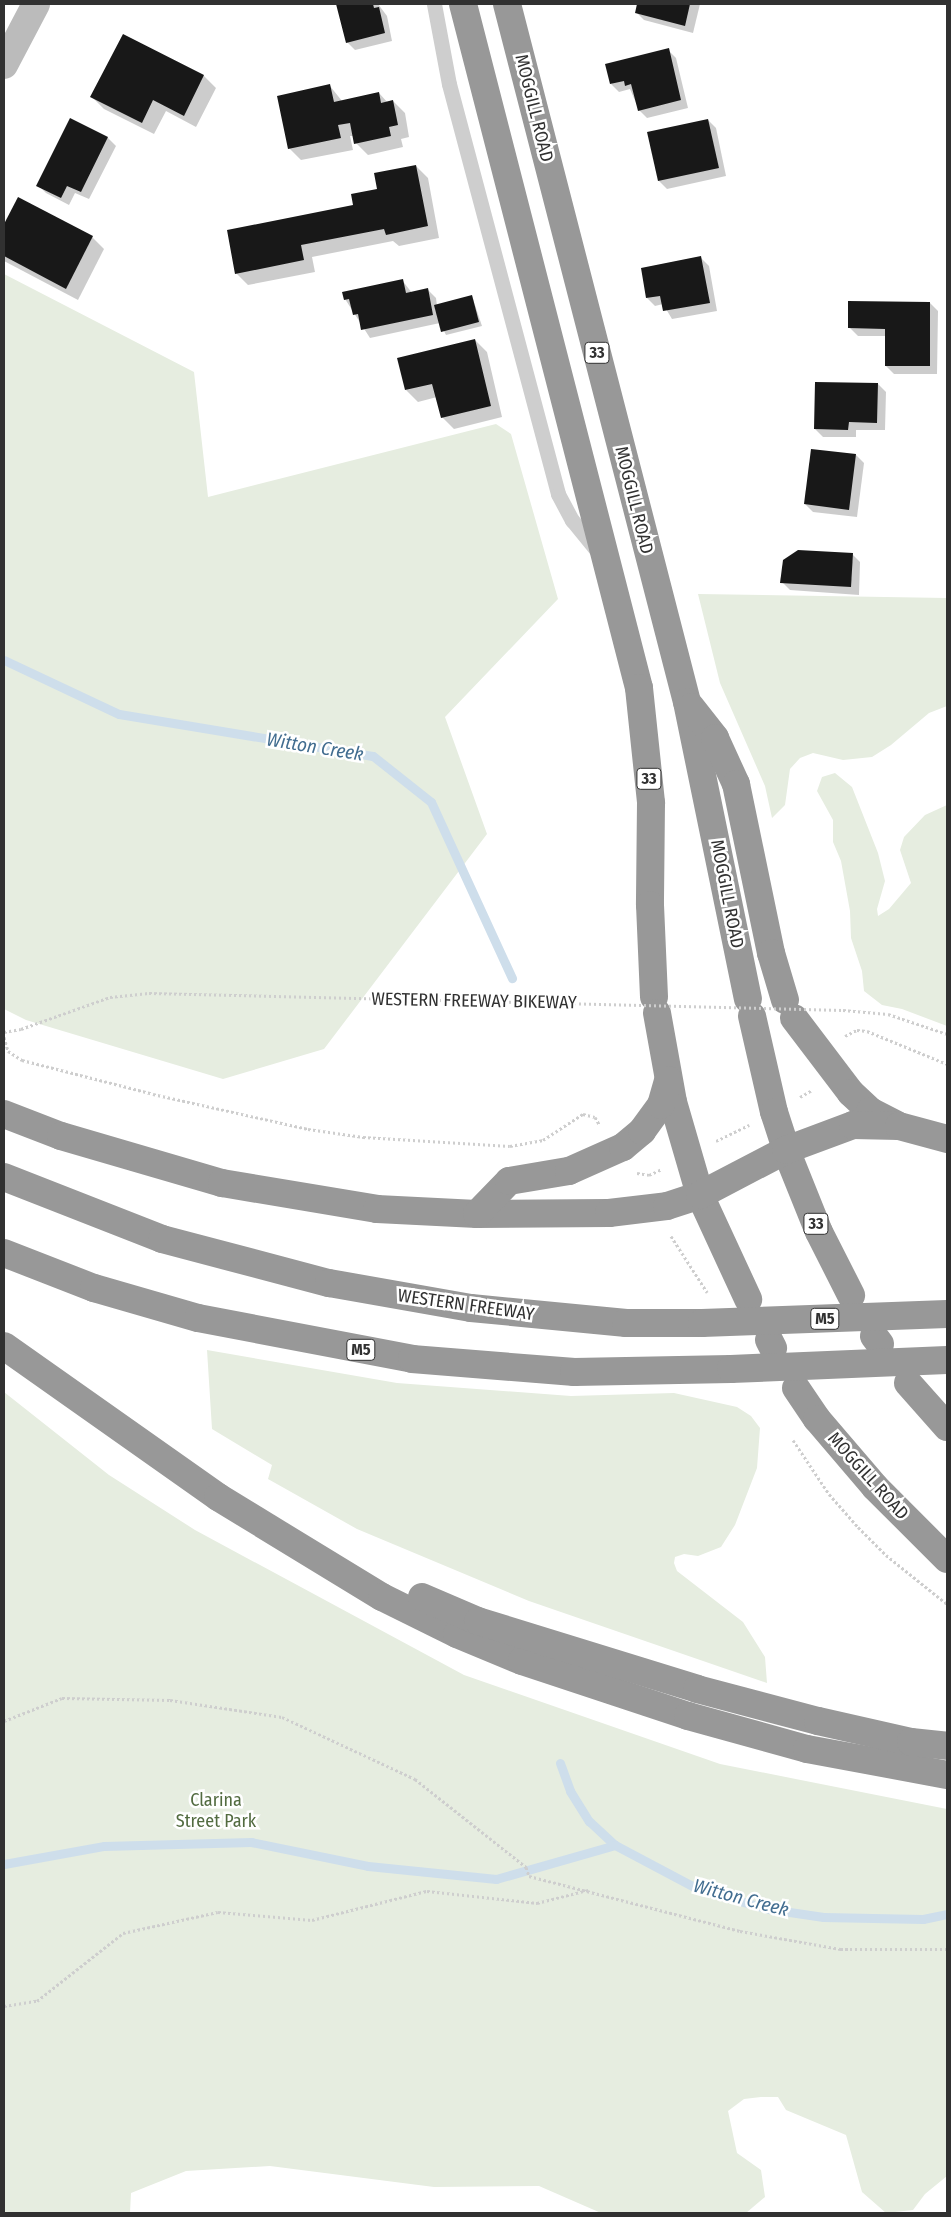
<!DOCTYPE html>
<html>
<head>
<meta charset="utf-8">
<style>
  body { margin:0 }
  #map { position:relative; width:951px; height:2217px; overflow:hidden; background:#fff; font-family:"Fira Sans Condensed",sans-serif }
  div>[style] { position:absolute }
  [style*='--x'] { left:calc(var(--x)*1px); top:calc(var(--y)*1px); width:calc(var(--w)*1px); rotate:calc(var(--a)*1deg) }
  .green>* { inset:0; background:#e6ede0 }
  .shadow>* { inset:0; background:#0003 }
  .stream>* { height:9px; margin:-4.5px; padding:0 4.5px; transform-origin:4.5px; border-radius:4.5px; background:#cedeeb }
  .building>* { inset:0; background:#181818 }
  .path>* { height:3px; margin-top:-1.5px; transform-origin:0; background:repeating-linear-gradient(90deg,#cecece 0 2.5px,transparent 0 5px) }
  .lane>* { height:15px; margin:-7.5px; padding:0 7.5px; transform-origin:7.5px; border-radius:7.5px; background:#cecece }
  .secondary>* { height:28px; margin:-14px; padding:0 14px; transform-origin:14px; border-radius:14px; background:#bbb }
  .highway>* { height:28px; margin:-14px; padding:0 14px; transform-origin:14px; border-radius:14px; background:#989898 }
  .path-bridge>* { height:3px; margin-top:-1.5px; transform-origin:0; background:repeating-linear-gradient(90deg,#cecece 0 2.5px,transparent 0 5px) }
  .highway-bridge>* { height:28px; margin:-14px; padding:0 14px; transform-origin:14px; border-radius:14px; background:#989898 }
  span { translate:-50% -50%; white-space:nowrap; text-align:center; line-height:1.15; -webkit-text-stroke:5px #fff; paint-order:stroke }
  .shield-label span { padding:1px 4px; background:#fff; border:1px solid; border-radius:4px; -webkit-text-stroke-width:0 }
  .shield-label { font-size:16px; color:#313131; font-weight:700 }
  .street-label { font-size:18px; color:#313131 }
  .park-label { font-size:18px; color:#526b40 }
  .water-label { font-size:19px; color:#426d90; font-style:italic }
  .frame { position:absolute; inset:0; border:5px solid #313131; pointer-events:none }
</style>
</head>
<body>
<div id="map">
  <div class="green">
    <div style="clip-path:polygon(4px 274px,194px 372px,208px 497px,496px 424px,511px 434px,558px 599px,445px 717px,487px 834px,324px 1049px,223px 1079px,26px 1020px,4px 1009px)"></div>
    <div style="clip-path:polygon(698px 594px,947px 598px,947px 706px,929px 713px,891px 745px,872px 757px,843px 760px,813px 753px,800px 758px,790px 769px,785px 805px,772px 818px,765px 786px,720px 683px)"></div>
    <div style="clip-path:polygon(835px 773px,852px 787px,878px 853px,885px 881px,877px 909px,878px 916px,889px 909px,911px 883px,900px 850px,904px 837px,925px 815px,947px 805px,947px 1026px,902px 1009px,882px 1005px,864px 991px,862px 971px,851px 938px,850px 911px,841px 861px,833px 842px,833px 820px,817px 791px,822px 777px)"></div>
    <div style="clip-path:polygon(207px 1350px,397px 1383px,571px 1396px,674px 1393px,737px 1407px,751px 1416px,760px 1428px,757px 1468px,735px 1525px,721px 1547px,698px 1556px,684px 1554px,675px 1557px,674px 1563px,677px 1571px,743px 1622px,765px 1657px,767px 1683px,529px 1601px,357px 1529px,268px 1479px,272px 1465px,212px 1429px)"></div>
    <div style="clip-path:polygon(4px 1392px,109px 1475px,195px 1530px,464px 1675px,720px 1764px,947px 1809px,947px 2176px,925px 2194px,913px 2210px,886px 2213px,862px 2192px,846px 2135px,786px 2110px,778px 2097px,761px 2097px,744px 2099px,728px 2111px,737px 2153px,761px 2170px,765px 2197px,746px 2213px,601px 2213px,539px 2186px,434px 2187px,270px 2166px,186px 2171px,131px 2193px,130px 2213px,4px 2213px)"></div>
  </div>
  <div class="shadow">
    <div style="clip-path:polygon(337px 4px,378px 4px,387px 16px,392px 41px,355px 50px,347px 42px)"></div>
    <div style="clip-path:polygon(638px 4px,700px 4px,693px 33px,644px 20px,636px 12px)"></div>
    <div style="clip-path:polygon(124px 35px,204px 76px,216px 88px,196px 127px,166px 111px,154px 134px,104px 109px,92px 97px)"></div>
    <div style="clip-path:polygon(668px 50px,676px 58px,688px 108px,647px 118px,639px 110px,630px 89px,619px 92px,611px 84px)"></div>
    <div style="clip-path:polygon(330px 86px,342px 101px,379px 93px,388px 103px,393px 101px,405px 113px,409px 137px,401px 139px,403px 147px,368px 155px,356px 143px,354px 136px,350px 136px,353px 150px,301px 160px,289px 148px)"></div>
    <div style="clip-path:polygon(71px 120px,108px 138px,116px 146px,89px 199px,75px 193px,69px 205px,46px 193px,38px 185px)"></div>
    <div style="clip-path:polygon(708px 120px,716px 128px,726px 176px,667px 189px,659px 181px)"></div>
    <div style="clip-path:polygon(416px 166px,428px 178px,439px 238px,399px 246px,393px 241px,312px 257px,315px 272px,248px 285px,236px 273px,355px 206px)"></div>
    <div style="clip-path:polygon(18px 198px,92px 237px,104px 249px,78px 300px,4px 261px,4px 227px)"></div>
    <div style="clip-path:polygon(701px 258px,709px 266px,717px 311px,672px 319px,663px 304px,655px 306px,647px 298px)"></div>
    <div style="clip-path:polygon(402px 280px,412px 293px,428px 290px,436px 298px,437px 306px,472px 296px,482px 326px,446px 335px,440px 323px,370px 338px,345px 299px)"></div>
    <div style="clip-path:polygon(930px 303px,938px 311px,937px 374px,894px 374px,886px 366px,886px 336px,858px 336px,850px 328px)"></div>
    <div style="clip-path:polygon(475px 340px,487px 352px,502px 417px,454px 429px,442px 417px,437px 397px,418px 402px,406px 390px)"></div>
    <div style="clip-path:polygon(878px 384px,886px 392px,885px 430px,856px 430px,856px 437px,823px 437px,815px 429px)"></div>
    <div style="clip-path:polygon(856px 455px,864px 463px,857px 517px,813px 512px,805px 504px)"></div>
    <div style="clip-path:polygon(852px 554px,860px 562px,859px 595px,790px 590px,782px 582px)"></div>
  </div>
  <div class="stream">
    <div style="--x:4;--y:660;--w:127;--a:25.2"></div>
    <div style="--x:119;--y:714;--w:257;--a:9.4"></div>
    <div style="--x:373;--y:756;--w:74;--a:38.4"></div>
    <div style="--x:431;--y:802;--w:194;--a:65.3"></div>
    <div style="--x:560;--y:1763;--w:30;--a:70"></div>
    <div style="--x:570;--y:1791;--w:36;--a:58"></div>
    <div style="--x:589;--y:1821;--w:35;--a:43"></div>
    <div style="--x:615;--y:1845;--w:96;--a:27.9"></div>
    <div style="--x:700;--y:1890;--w:72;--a:15.4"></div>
    <div style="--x:769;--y:1909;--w:55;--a:8.4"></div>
    <div style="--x:823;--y:1917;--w:100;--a:1.1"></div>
    <div style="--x:923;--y:1919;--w:25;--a:-12"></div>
    <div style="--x:4;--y:1864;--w:102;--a:-10.2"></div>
    <div style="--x:104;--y:1846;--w:147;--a:-1.6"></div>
    <div style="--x:251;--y:1842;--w:119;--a:11.6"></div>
    <div style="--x:368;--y:1866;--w:129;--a:5.8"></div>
    <div style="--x:496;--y:1879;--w:124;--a:-15.9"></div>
  </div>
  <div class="building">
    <div style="clip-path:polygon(336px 4px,373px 4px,374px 8px,379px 7px,385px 33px,346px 43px)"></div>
    <div style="clip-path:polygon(637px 4px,690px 4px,685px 26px,635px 13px)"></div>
    <div style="clip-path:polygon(123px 34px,204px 75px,184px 116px,153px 100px,142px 123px,90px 97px)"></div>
    <div style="clip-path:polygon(669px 48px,681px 100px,638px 111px,631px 84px,625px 86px,624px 81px,610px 84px,605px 64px)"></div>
    <div style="clip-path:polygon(330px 84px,334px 102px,379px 92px,381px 103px,393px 100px,398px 125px,389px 127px,391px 136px,354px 144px,350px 123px,338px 125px,341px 138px,288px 149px,277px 96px)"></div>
    <div style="clip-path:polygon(70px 118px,108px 137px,81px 192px,67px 186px,61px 198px,36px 186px)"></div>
    <div style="clip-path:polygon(708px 119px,719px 168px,658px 181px,647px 132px)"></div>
    <div style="clip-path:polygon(416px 165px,428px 226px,386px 235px,384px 229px,301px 245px,304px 260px,235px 274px,227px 230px,353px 205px,351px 194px,377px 189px,374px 173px)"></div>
    <div style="clip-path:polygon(18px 197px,93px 236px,66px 289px,4px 256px,4px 224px)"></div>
    <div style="clip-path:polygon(701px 256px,710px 303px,663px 311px,660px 296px,646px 298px,641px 268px)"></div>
    <div style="clip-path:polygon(403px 279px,406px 293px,428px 288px,433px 315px,361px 330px,358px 314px,353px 315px,349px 299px,344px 300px,342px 292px)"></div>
    <div style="clip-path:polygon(472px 295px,479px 322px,441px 332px,434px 305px)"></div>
    <div style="clip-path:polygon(848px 301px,930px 302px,930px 366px,885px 366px,885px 329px,848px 328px)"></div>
    <div style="clip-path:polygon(475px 339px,491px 406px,441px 418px,432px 384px,405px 390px,397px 358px)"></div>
    <div style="clip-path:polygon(815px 382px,878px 383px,877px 423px,849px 422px,848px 430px,814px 429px)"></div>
    <div style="clip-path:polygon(811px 449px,856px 454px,849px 510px,804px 504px)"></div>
    <div style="clip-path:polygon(798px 550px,853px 553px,851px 587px,780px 583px,783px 560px)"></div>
  </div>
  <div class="path">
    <div style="--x:4;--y:1032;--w:17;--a:-10"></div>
    <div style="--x:21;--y:1029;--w:95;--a:-19.8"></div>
    <div style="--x:110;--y:997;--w:39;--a:-6"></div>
    <div style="--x:845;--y:1036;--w:13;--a:-27"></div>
    <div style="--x:857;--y:1030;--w:10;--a:6"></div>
    <div style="--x:867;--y:1031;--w:87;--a:22.4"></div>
    <div style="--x:4;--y:1037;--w:15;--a:74"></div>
    <div style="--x:8;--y:1051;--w:17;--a:33"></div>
    <div style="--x:22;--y:1060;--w:135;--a:14.5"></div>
    <div style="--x:153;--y:1094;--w:159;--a:12.7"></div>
    <div style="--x:308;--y:1129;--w:56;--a:8.3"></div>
    <div style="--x:363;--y:1137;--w:147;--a:3.5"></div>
    <div style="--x:510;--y:1146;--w:34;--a:-10"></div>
    <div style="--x:543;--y:1140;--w:48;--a:-33"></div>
    <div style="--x:583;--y:1114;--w:12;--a:14"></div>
    <div style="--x:595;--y:1117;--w:8;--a:60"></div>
    <div style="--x:800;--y:1097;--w:14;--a:-30"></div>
    <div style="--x:716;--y:1141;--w:37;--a:-26"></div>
    <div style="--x:637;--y:1173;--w:12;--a:9"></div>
    <div style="--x:649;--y:1175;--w:14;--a:-25"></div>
    <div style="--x:671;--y:1236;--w:67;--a:57.3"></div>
    <div style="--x:793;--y:1440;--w:65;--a:56.3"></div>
    <div style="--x:829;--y:1494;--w:44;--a:48.7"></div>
    <div style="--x:858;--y:1527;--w:40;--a:45"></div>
    <div style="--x:886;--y:1555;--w:78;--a:38.8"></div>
    <div style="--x:4;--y:1721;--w:62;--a:-21.6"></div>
    <div style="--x:62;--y:1698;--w:108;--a:1.1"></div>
    <div style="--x:170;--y:1700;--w:113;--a:8.6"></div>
    <div style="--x:282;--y:1717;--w:147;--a:25"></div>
    <div style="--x:415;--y:1779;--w:142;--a:38.4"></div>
    <div style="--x:526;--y:1867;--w:9;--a:72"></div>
    <div style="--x:529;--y:1876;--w:218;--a:14.6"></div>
    <div style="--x:740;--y:1931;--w:102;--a:10.2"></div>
    <div style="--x:840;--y:1949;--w:107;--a:0"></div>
    <div style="--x:4;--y:2006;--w:33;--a:-9"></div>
    <div style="--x:37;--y:2001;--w:110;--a:-38.3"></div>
    <div style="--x:123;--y:1933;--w:97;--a:-12.5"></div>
    <div style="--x:218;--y:1912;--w:94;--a:4.9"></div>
    <div style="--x:312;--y:1920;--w:119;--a:-14.2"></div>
    <div style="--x:427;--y:1891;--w:111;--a:6.2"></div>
    <div style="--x:537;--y:1903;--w:53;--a:-14.3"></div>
  </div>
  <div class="lane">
    <div style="--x:434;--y:4;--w:81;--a:79.4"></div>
    <div style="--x:449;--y:84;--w:424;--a:75.1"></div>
    <div style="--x:558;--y:494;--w:30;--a:62"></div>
    <div style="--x:572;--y:520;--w:41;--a:50.9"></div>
  </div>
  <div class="secondary">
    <div style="--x:4;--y:65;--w:69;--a:-62.3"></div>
  </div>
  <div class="highway">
    <div style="--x:463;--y:4;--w:706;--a:75.57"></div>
    <div style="--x:639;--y:688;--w:116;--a:84"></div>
    <div style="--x:651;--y:803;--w:102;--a:90.6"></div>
    <div style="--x:650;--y:905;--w:92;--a:87.5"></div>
    <div style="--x:507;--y:4;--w:721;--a:75.54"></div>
    <div style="--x:687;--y:702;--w:303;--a:78.4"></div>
    <div style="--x:691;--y:707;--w:39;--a:52"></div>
    <div style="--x:715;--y:738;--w:51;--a:65.5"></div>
    <div style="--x:736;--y:784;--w:173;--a:78.3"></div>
    <div style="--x:771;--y:953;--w:49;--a:73.4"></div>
    <div style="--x:657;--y:1013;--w:90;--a:79.8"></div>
    <div style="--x:673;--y:1102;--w:97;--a:73.8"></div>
    <div style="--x:700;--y:1195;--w:115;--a:65.2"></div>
    <div style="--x:752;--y:1016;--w:98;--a:77.1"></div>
    <div style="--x:774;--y:1112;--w:40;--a:72"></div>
    <div style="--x:786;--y:1150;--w:88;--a:68.1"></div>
    <div style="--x:819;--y:1232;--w:71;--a:63.1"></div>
    <div style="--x:794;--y:1018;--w:94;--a:52.8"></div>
    <div style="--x:851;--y:1093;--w:26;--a:43"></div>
    <div style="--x:870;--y:1111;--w:29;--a:27"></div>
    <div style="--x:4;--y:1114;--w:61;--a:21.1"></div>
    <div style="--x:61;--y:1136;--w:168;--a:16.3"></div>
    <div style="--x:222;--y:1183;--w:157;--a:9.5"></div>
    <div style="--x:377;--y:1209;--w:100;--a:2.9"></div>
    <div style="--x:477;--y:1214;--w:132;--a:-0.4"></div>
    <div style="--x:609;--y:1213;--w:58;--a:-6.9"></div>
    <div style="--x:667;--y:1206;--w:35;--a:-18"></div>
    <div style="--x:700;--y:1195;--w:97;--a:-27.6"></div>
    <div style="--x:786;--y:1150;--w:72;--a:-20.5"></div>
    <div style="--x:853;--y:1125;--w:46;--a:1.2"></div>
    <div style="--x:899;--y:1126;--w:50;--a:15.2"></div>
    <div style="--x:4;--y:1177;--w:170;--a:21.4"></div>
    <div style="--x:162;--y:1239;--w:173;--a:14.8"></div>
    <div style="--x:329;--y:1283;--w:144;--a:10"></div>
    <div style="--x:471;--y:1308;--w:156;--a:5.5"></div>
    <div style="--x:626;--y:1323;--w:76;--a:0"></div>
    <div style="--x:477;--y:1214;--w:46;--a:-45.9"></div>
    <div style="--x:509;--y:1181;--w:61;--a:-9.5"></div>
    <div style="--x:569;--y:1171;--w:59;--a:-24"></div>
    <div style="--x:623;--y:1147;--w:25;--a:-40"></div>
    <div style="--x:642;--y:1131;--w:32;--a:-54"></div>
    <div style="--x:661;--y:1105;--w:26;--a:-74"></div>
    <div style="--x:4;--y:1253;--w:97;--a:21.3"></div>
    <div style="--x:94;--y:1288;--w:108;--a:16.1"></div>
    <div style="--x:198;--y:1318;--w:218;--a:10.8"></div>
    <div style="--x:412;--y:1359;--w:163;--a:4.6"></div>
    <div style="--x:574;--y:1372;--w:157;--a:-1.1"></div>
    <div style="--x:874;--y:1336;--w:10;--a:53"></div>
    <div style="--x:769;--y:1340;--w:9;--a:63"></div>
    <div style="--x:4;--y:1346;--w:262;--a:35.2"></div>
    <div style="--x:218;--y:1497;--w:192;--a:31.4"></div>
    <div style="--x:382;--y:1597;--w:84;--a:26.3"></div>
    <div style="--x:457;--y:1634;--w:70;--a:22.6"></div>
    <div style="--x:522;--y:1661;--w:175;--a:18.3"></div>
    <div style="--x:688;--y:1716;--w:123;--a:15.5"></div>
    <div style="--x:807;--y:1749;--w:142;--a:10.5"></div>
    <div style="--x:908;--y:1383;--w:59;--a:48.4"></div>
    <div style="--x:796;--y:1388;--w:37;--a:56"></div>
    <div style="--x:817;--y:1419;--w:89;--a:49.5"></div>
    <div style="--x:875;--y:1487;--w:102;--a:45"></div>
    <div style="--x:422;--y:1597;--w:61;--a:23.2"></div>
    <div style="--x:478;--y:1621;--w:229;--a:17.2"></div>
    <div style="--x:697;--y:1689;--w:125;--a:14.8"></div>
    <div style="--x:818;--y:1721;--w:95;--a:12.7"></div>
    <div style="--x:911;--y:1742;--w:36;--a:6"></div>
  </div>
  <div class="path-bridge">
    <div style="--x:149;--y:993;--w:694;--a:1.4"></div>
    <div style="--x:843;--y:1010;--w:45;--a:5.1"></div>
    <div style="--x:888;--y:1014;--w:62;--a:18.7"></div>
  </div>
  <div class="highway-bridge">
    <div style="--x:702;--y:1323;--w:245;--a:-2.1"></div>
    <div style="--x:731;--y:1369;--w:216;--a:-2.4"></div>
  </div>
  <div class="shield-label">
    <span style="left:597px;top:353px">33</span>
    <span style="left:649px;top:779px">33</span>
    <span style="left:816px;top:1224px">33</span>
    <span style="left:825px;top:1319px">M5</span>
    <span style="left:361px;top:1350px">M5</span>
  </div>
  <div class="street-label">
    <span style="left:534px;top:108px;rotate:76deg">MOGGILL ROAD</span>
    <span style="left:634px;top:500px;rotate:76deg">MOGGILL ROAD</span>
    <span style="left:727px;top:894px;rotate:79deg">MOGGILL ROAD</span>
    <span style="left:474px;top:1001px;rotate:1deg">WESTERN FREEWAY BIKEWAY</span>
    <span style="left:466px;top:1305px;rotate:8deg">WESTERN FREEWAY</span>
    <span style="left:868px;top:1476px;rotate:48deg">MOGGILL ROAD</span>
  </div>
  <div class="park-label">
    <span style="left:216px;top:1811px">Clarina<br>Street Park</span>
  </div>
  <div class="water-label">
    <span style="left:315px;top:747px;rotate:9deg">Witton Creek</span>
    <span style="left:741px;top:1898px;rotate:15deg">Witton Creek</span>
  </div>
  <div class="frame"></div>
</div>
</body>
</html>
